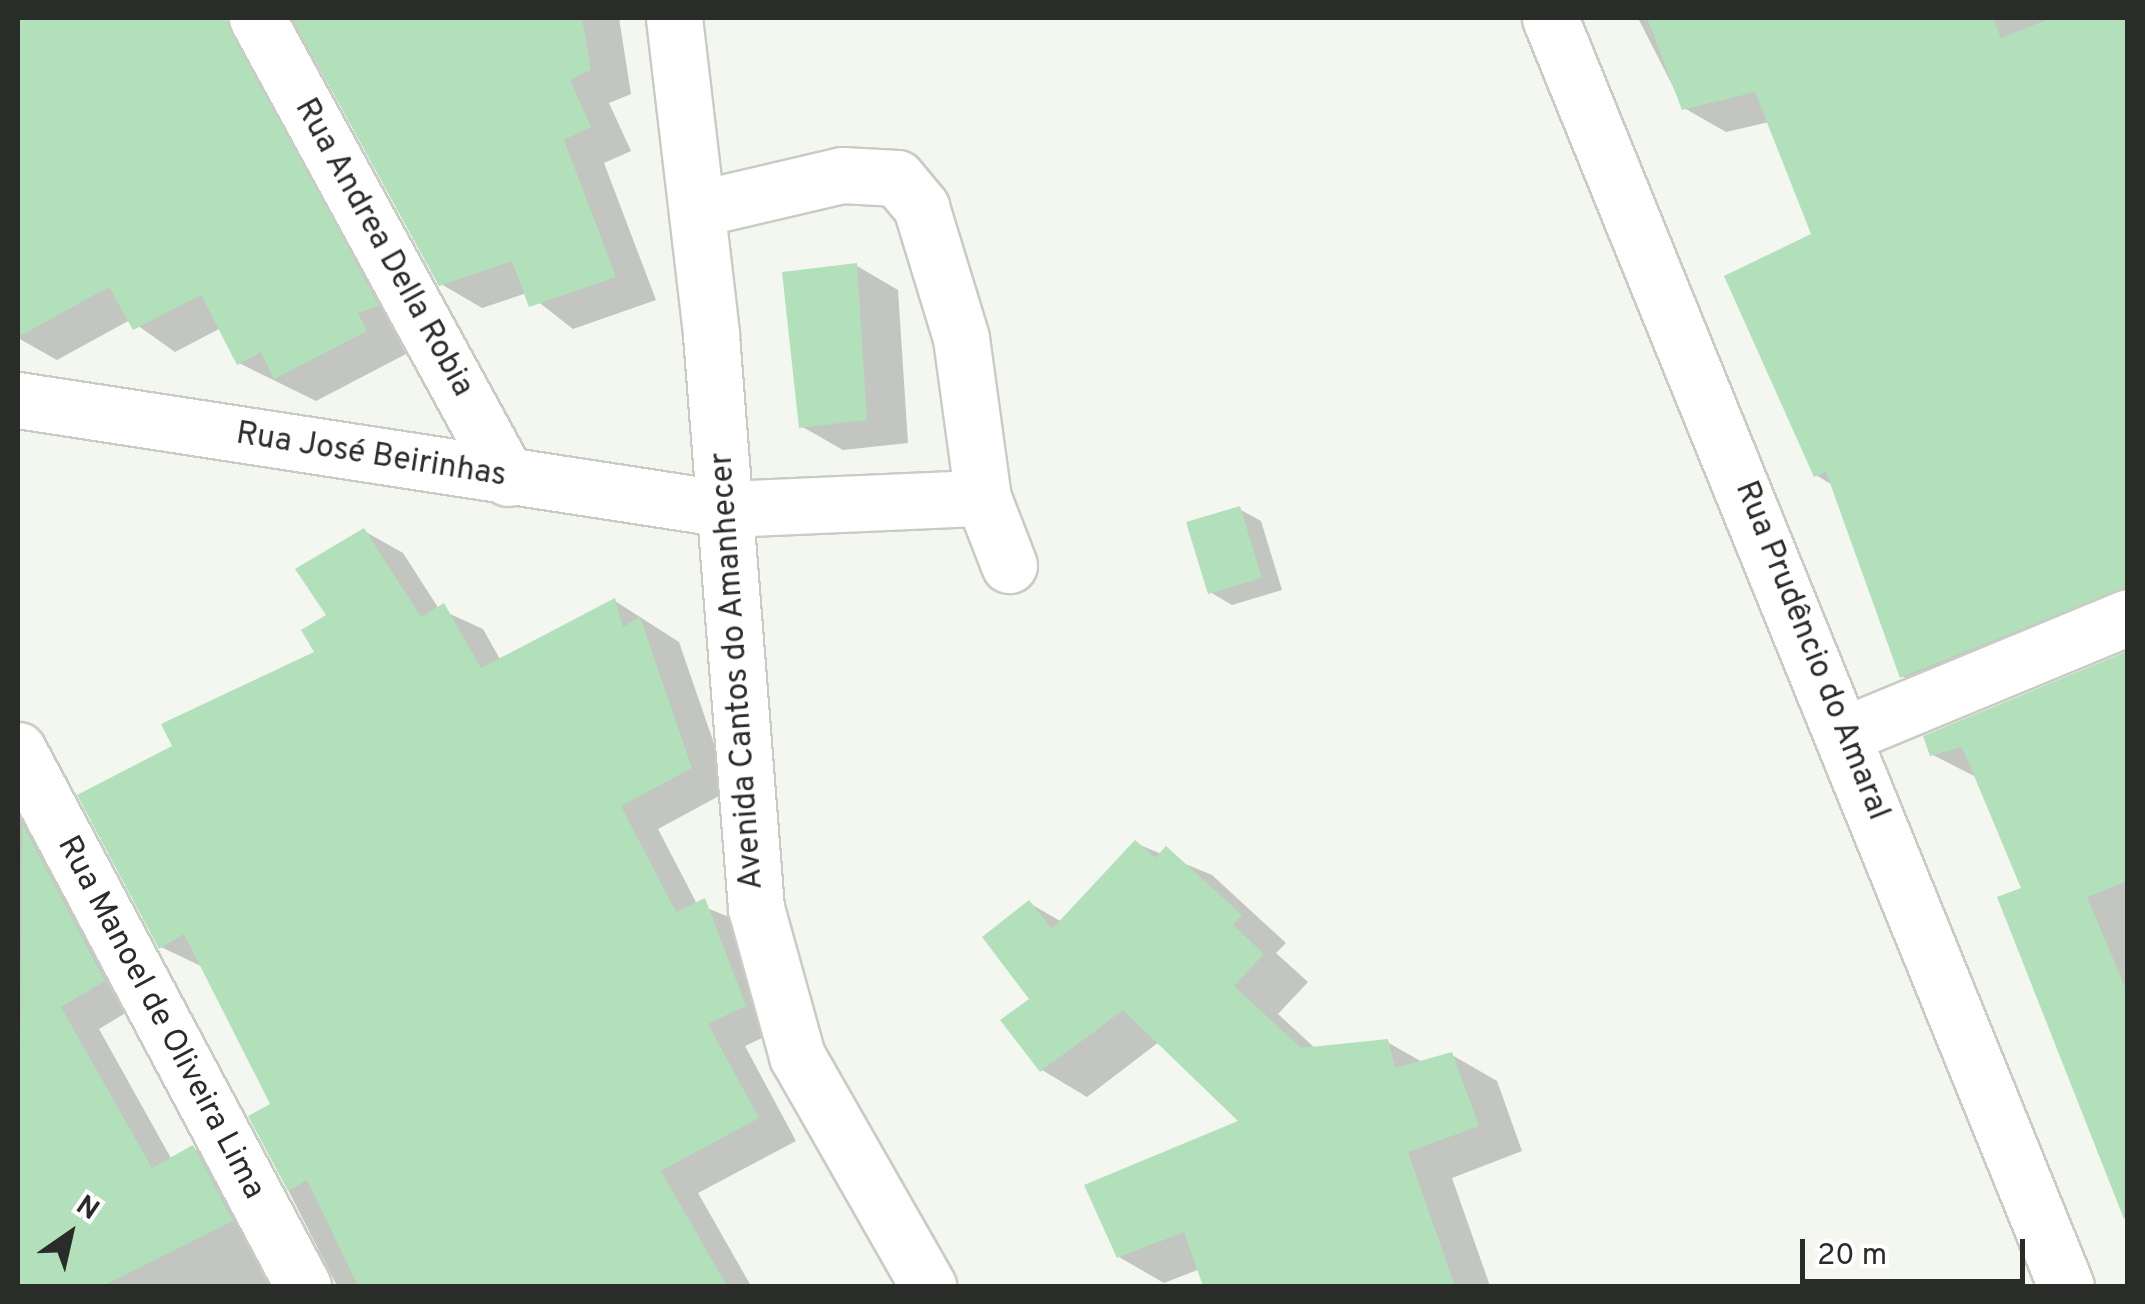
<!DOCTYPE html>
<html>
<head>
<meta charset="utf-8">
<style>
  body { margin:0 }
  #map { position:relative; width:2145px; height:1304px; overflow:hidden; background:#f3f7f0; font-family:Overpass,sans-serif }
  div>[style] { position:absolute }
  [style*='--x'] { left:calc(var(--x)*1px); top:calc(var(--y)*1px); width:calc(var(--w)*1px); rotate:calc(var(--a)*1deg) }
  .shadow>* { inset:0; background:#0003 }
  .building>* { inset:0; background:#b1e0ba }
  .roads { filter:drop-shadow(2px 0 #c8ccc4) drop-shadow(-2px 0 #c8ccc4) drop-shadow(0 2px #c8ccc4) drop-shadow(0 -2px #c8ccc4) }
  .minor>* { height:55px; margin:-27.5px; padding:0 27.5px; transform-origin:27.5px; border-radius:27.5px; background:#fff }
  .major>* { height:55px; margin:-27.5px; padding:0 27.5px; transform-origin:27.5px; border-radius:27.5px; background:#fff }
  span { translate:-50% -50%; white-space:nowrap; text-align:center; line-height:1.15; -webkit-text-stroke:9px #fff; paint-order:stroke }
  .street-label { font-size:32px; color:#2a2c29 }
  .frame { position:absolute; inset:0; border:20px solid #2a2c29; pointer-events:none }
  .north { position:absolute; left:20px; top:1184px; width:100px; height:100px; -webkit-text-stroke:8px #fff; paint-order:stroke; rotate:34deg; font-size:28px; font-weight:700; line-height:40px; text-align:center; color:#2a2c29 }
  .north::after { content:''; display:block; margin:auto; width:35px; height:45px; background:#2a2c29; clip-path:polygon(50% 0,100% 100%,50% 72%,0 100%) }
  .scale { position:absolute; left:1800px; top:1239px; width:225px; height:45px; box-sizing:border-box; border:5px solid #2a2c29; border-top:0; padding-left:12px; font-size:30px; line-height:35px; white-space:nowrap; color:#2a2c29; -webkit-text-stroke:8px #fff; paint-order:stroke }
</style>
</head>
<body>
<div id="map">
  <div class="shadow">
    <div style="clip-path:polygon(18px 18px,211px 18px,266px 45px,417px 329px,397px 336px,406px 354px,316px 401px,239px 363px,221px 328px,175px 352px,130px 320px,57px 360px,18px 338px)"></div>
    <div style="clip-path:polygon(291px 18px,619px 18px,631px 94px,609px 103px,631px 151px,604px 163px,656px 300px,573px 329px,527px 293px,482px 308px,441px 284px)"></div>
    <div style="clip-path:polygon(1638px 18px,2128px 18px,2128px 624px,1944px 700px,1902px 676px,1834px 486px,1816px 475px,1814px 236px,1769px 122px,1726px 132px,1684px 108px)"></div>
    <div style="clip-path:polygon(857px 266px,898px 290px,908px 443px,843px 450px,801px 426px)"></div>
    <div style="clip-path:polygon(1239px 509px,1261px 521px,1282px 590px,1232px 605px,1210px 592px)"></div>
    <div style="clip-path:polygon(364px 531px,403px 553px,439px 609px,483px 629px,501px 661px,615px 601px,679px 642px,730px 790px,658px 829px,697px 904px,744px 923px,783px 1028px,745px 1046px,796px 1141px,698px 1193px,751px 1286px,337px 1286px,251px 1117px,273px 1105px,203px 967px,161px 947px,176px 747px,317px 653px)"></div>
    <div style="clip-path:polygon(2128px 654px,2128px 1227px,2000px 899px,2024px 889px,1978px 778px,1933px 755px)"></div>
    <div style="clip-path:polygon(18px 794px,142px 1003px,99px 1029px,172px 1160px,193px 1148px,232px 1171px,293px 1286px,18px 1286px)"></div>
    <div style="clip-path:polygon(1135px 843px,1212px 875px,1286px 943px,1276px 953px,1308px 982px,1278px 1014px,1316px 1049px,1387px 1042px,1424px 1063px,1452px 1055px,1497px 1081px,1522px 1151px,1452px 1178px,1490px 1286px,1205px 1286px,1200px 1269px,1164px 1283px,1119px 1257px,1243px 1122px,1159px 1042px,1087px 1097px,1042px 1070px,1029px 903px,1062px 922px)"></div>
  </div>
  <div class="building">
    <div style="clip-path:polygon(18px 18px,226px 18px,379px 306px,358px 313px,367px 331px,274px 379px,261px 352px,237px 365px,201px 295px,133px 330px,109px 287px,18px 337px)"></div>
    <div style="clip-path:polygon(292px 18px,582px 18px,591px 70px,570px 80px,591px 127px,564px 140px,616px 277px,529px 307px,512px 261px,439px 286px)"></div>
    <div style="clip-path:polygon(1647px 18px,1993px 18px,2001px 38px,2052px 18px,2128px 18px,2128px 586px,1900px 678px,1826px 472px,1814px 477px,1724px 276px,1811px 234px,1755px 92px,1682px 110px)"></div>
    <div style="clip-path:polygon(857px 263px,867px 420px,799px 428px,782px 272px)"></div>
    <div style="clip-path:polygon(1240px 506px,1262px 578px,1208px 594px,1186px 522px)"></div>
    <div style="clip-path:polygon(364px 528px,421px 617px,444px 603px,481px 668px,615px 598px,623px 627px,640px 617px,692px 768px,621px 806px,676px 912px,705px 898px,746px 1006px,708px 1024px,759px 1118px,661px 1171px,727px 1286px,358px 1286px,307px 1180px,288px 1191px,248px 1116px,270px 1104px,184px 934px,159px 949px,77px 795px,172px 746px,161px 724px,314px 652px,301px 630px,326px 615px,295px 569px)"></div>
    <div style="clip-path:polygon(2128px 651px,2128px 881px,2087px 897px,2128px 994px,2124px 1219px,1997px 897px,2021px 888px,1962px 747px,1930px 756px,1923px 736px)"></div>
    <div style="clip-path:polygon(22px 823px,105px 981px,61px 1007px,152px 1168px,193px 1145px,233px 1221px,103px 1286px,18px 1286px)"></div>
    <div style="clip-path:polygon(1135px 840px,1155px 858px,1166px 846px,1242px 915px,1233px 925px,1264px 954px,1234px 986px,1301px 1048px,1388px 1039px,1395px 1068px,1452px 1052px,1479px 1126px,1408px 1152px,1455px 1286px,1203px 1286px,1184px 1232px,1117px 1258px,1084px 1185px,1238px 1121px,1123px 1010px,1040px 1072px,1000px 1020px,1029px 999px,982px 937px,1029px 900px,1052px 929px)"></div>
  </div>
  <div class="roads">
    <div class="minor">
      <div style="--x:257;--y:18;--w:524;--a:61.38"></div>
      <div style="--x:1550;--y:18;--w:1369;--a:67.86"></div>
      <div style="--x:697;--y:209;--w:149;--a:-13.2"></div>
      <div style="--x:842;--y:175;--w:55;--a:3.1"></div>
      <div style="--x:897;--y:178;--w:38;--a:50"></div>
      <div style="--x:921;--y:207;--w:137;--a:73"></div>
      <div style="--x:961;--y:338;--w:162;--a:82.2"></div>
      <div style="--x:983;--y:498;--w:72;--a:68.8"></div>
      <div style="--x:18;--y:400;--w:716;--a:8.75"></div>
      <div style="--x:726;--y:509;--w:257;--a:-2.5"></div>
      <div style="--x:1846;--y:734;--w:305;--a:-22.5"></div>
      <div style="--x:18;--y:750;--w:607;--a:62"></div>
    </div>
    <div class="major">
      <div style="--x:674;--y:18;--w:319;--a:83.3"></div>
      <div style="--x:711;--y:335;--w:575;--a:85.51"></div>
      <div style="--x:756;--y:908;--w:154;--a:74.5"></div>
      <div style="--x:797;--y:1056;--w:265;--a:60.3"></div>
    </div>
  </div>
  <div class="street-label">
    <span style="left:383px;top:248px;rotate:61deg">Rua Andrea Della Robia</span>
    <span style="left:371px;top:456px;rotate:9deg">Rua José Beirinhas</span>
    <span style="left:1811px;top:651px;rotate:68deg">Rua Prudêncio do Amaral</span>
    <span style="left:738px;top:671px;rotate:-94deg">Avenida Cantos do Amanhecer</span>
    <span style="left:160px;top:1018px;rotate:62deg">Rua Manoel de Oliveira Lima</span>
  </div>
  <div class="frame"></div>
  <div class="north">N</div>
  <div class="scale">20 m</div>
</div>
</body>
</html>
